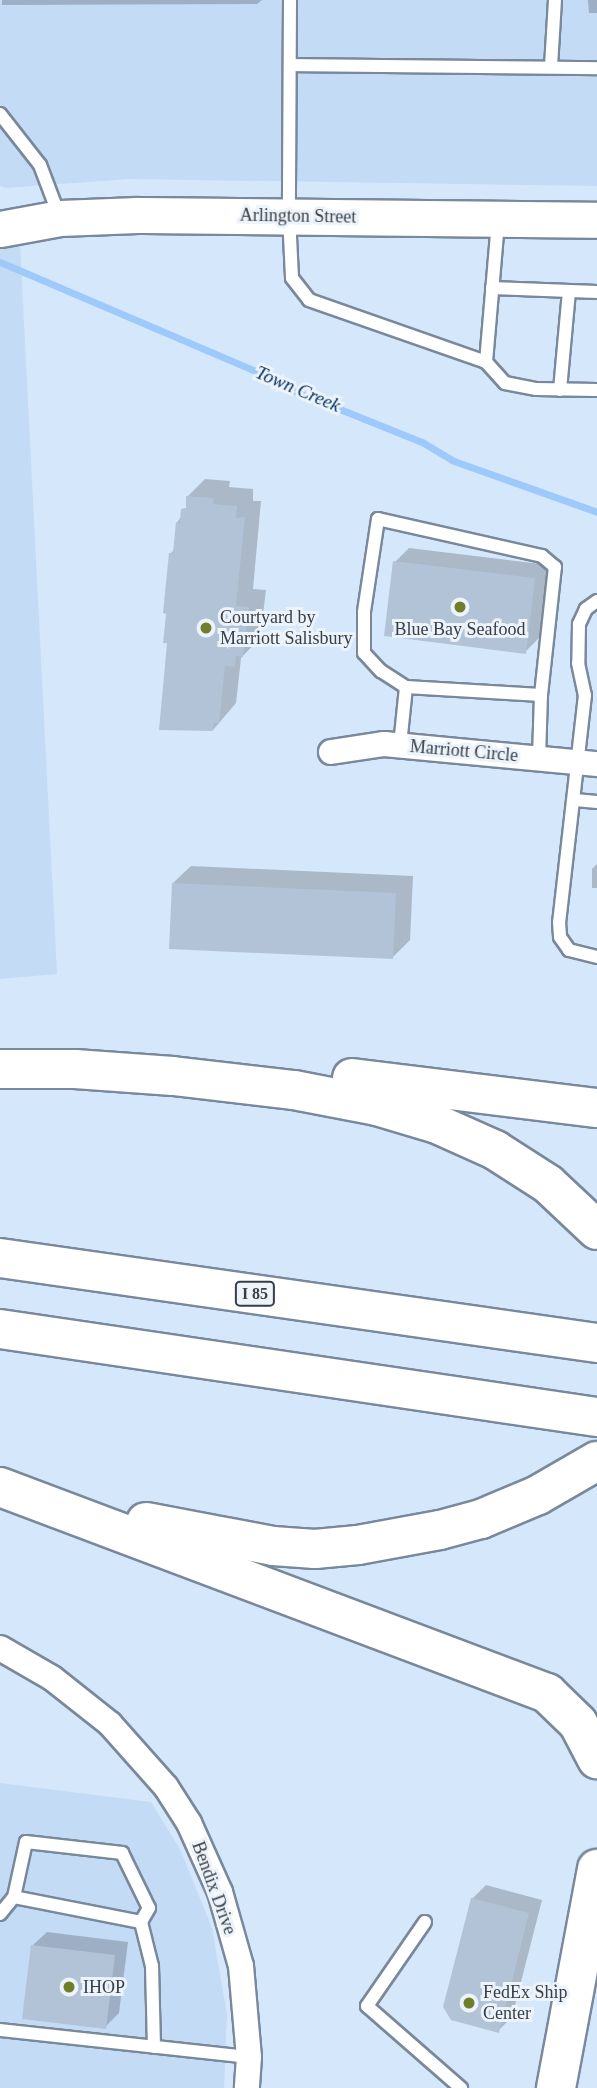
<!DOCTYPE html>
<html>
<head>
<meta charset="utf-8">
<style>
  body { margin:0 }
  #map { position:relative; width:597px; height:2088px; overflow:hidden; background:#d5e7fb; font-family:Georgia,serif }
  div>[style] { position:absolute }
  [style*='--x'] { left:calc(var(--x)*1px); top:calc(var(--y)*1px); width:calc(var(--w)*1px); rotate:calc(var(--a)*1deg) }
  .built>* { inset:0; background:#c4dbf5 }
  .shadow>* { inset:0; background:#0003 }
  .stream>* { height:7px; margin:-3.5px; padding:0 3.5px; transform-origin:3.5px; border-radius:3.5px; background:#9ec9fb }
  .building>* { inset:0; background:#b2c3d7 }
  .roads { filter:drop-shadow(2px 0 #79889b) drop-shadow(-2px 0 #79889b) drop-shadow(0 2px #79889b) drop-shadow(0 -2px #79889b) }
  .lane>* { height:12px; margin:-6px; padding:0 6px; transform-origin:6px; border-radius:6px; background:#fff }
  .street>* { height:24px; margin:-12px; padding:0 12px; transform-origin:12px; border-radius:12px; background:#fff }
  .secondary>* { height:35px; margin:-17.5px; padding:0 17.5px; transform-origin:17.5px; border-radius:17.5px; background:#fff }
  .primary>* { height:38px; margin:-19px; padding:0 19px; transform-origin:19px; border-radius:19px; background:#fff }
  .highway>* { height:38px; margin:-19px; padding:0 19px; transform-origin:19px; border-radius:19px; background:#fff }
  .dots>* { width:19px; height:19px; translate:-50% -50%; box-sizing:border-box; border:4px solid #ecf3fb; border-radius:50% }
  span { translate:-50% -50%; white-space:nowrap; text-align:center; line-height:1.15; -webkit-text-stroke:6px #ecf3fb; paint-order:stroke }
  .shield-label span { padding:2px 5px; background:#ecf3fb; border:2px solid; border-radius:5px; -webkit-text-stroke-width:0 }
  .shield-label { font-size:16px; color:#373e46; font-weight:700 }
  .street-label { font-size:18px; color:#373e46 }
  .poi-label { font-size:18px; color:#373e46 }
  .left { translate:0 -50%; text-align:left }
  .water-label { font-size:19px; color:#083562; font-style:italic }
</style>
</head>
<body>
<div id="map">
  <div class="built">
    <div style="clip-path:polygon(0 0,597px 0,597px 186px,130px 179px,5px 188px,0 186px)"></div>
    <div style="clip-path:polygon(19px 225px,57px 974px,0 979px,0 229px)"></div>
    <div style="clip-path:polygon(0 1783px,151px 1802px,180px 1849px,212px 1928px,227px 2014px,224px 2088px,0 2088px)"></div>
  </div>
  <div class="shadow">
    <div style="clip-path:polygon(2px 0,262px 0,257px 4px,2px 5px)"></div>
    <div style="clip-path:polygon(588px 0,597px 0,597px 13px,589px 13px)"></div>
    <div style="clip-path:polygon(205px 479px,230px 481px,229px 487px,253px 489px,253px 501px,261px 501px,253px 589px,266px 590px,260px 638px,241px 658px,236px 703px,213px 730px,169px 642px,171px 553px,175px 549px,177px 523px,188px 505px,187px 497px)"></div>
    <div style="clip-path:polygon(409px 548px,548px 565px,539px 638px,525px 652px,395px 562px)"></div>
    <div style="clip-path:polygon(597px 864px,597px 888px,592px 888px,592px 869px)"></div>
    <div style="clip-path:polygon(191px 866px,413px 876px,410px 940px,392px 958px,173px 883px)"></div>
    <div style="clip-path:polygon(486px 1885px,542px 1900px,512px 2017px,498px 2031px,472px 1899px)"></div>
    <div style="clip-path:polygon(47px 1932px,128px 1942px,119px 2013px,105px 2027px,33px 1945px)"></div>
  </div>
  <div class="stream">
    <div style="--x:0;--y:262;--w:293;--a:23.1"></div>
    <div style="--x:270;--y:377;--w:18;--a:34"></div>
    <div style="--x:285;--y:387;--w:148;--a:21.9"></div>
    <div style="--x:422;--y:442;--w:37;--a:31"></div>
    <div style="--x:454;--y:461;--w:152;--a:19.6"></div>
  </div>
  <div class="building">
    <div style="clip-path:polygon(186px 496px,214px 498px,213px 504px,237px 506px,236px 518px,245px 517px,236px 606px,249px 607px,243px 657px,236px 656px,235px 667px,225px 666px,219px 723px,214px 723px,213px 731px,159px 730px,167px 643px,163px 643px,166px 614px,163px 613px,169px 553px,173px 553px,176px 522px,180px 523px,181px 509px,186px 508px)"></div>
    <div style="clip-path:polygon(393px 561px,535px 578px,526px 654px,384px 636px)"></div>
    <div style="clip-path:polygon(172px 883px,396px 893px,393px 959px,169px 949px)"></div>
    <div style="clip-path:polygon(471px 1898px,529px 1913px,499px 2033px,451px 2020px,443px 2007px)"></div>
    <div style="clip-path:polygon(31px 1945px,115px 1955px,106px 2029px,22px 2019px)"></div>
  </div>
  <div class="roads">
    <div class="lane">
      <div style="--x:290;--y:0;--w:216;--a:90.3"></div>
      <div style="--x:289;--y:216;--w:62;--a:87.2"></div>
      <div style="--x:292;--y:278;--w:28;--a:52"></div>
      <div style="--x:309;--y:300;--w:188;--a:19.3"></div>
      <div style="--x:486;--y:362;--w:28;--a:48"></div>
      <div style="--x:505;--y:383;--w:32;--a:11"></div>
      <div style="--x:536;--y:389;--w:61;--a:0.9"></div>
      <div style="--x:290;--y:65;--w:307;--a:0.6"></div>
      <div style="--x:551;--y:67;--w:67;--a:-86.6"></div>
      <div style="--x:0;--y:114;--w:65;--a:51.9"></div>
      <div style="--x:40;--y:165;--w:53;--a:69.2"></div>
      <div style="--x:492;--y:288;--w:105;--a:2.2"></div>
      <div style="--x:486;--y:362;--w:140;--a:-85.1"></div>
      <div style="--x:560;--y:390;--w:99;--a:-84.8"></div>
      <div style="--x:597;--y:601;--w:14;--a:144"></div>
      <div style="--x:586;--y:609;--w:17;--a:115"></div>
      <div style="--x:579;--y:624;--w:39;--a:91"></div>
      <div style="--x:578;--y:663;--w:33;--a:78"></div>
      <div style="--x:585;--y:695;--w:228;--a:96.5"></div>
      <div style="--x:559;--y:922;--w:15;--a:86"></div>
      <div style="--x:560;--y:937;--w:16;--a:55"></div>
      <div style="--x:569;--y:950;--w:29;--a:14"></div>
      <div style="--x:400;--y:745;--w:58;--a:-84.1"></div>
      <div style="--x:539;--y:758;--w:63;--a:-88.2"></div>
      <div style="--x:541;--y:695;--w:129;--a:-83.8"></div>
      <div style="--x:555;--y:567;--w:17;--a:-140"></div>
      <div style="--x:542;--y:556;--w:168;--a:-167.3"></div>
      <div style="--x:378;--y:519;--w:94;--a:98.6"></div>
      <div style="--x:364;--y:612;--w:41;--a:90"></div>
      <div style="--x:364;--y:653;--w:25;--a:47"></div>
      <div style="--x:381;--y:671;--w:30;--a:33"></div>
      <div style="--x:406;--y:687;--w:135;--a:3.4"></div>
      <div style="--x:575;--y:800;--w:22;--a:5"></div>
      <div style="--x:0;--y:1914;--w:22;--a:-51"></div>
      <div style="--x:14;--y:1897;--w:56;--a:-77.7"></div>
      <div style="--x:26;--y:1842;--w:97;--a:6.5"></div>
      <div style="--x:122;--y:1853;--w:61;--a:63.9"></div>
      <div style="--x:149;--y:1908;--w:16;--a:120"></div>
      <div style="--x:141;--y:1922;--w:129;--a:-168.9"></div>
      <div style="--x:141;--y:1922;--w:45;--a:76"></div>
      <div style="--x:152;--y:1966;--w:81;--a:88.6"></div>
      <div style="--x:425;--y:1922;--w:102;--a:124.6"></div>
      <div style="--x:367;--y:2006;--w:125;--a:41.1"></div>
      <div style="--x:0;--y:2030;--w:250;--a:6.2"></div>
    </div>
    <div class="street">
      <div style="--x:331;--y:752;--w:54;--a:-8.6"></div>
      <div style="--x:384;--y:744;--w:214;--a:5.4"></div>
      <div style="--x:0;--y:1648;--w:60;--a:30"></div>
      <div style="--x:52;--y:1678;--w:74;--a:38.4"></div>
      <div style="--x:110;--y:1724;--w:84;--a:48.4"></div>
      <div style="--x:166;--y:1787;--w:43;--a:57.4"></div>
      <div style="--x:189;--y:1823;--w:76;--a:65.8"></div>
      <div style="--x:220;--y:1892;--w:77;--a:74.2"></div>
      <div style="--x:241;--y:1966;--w:91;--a:85"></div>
      <div style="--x:249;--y:2057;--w:31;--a:94"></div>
    </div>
    <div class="secondary">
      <div style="--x:0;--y:229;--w:61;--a:-10.4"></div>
      <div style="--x:60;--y:218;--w:77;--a:-2.2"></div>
      <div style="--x:137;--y:215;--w:460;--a:0.6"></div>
    </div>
    <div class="primary">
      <div style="--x:556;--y:2088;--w:223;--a:-79.4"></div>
    </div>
    <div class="highway">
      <div style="--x:0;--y:1069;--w:75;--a:0"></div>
      <div style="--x:75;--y:1069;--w:98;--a:4.1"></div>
      <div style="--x:173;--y:1076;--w:122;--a:6.6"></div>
      <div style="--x:294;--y:1090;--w:85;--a:10.9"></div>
      <div style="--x:377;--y:1106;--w:63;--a:16.7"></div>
      <div style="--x:437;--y:1124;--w:64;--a:24.1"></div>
      <div style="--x:495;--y:1150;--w:63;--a:32.7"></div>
      <div style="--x:548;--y:1184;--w:67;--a:43.2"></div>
      <div style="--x:352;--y:1078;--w:247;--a:7"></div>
      <div style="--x:0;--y:1258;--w:603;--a:8.1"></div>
      <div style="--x:0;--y:1329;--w:603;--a:8.39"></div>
      <div style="--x:0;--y:1487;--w:585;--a:20.64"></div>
      <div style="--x:547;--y:1693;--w:43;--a:44.1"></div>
      <div style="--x:578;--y:1723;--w:41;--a:62.2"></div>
      <div style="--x:146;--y:1522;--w:129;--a:10.7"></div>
      <div style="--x:273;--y:1546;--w:42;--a:4.1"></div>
      <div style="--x:315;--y:1549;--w:43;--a:-5.3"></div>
      <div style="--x:358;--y:1545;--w:83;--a:-10.4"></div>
      <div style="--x:440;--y:1530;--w:42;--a:-15"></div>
      <div style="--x:481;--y:1519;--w:62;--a:-22.8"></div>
      <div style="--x:538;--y:1495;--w:68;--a:-30"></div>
    </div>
  </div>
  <div class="dots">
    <div style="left:460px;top:607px;background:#707e2c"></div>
    <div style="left:206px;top:628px;background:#707e2c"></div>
    <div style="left:69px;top:1987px;background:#707e2c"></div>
    <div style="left:469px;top:2003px;background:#707e2c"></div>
  </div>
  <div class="shield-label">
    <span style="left:255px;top:1294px">I 85</span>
  </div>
  <div class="street-label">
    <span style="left:298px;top:216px;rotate:1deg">Arlington Street</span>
    <span style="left:464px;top:751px;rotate:5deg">Marriott Circle</span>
    <span style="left:214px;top:1888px;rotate:70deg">Bendix Drive</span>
  </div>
  <div class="poi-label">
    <span class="left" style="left:220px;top:628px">Courtyard by<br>Marriott Salisbury</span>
    <span style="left:460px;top:629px">Blue Bay Seafood</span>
    <span class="left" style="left:83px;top:1987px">IHOP</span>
    <span class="left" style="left:483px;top:2003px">FedEx Ship<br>Center</span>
  </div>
  <div class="water-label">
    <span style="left:298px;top:389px;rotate:23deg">Town Creek</span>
  </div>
</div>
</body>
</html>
